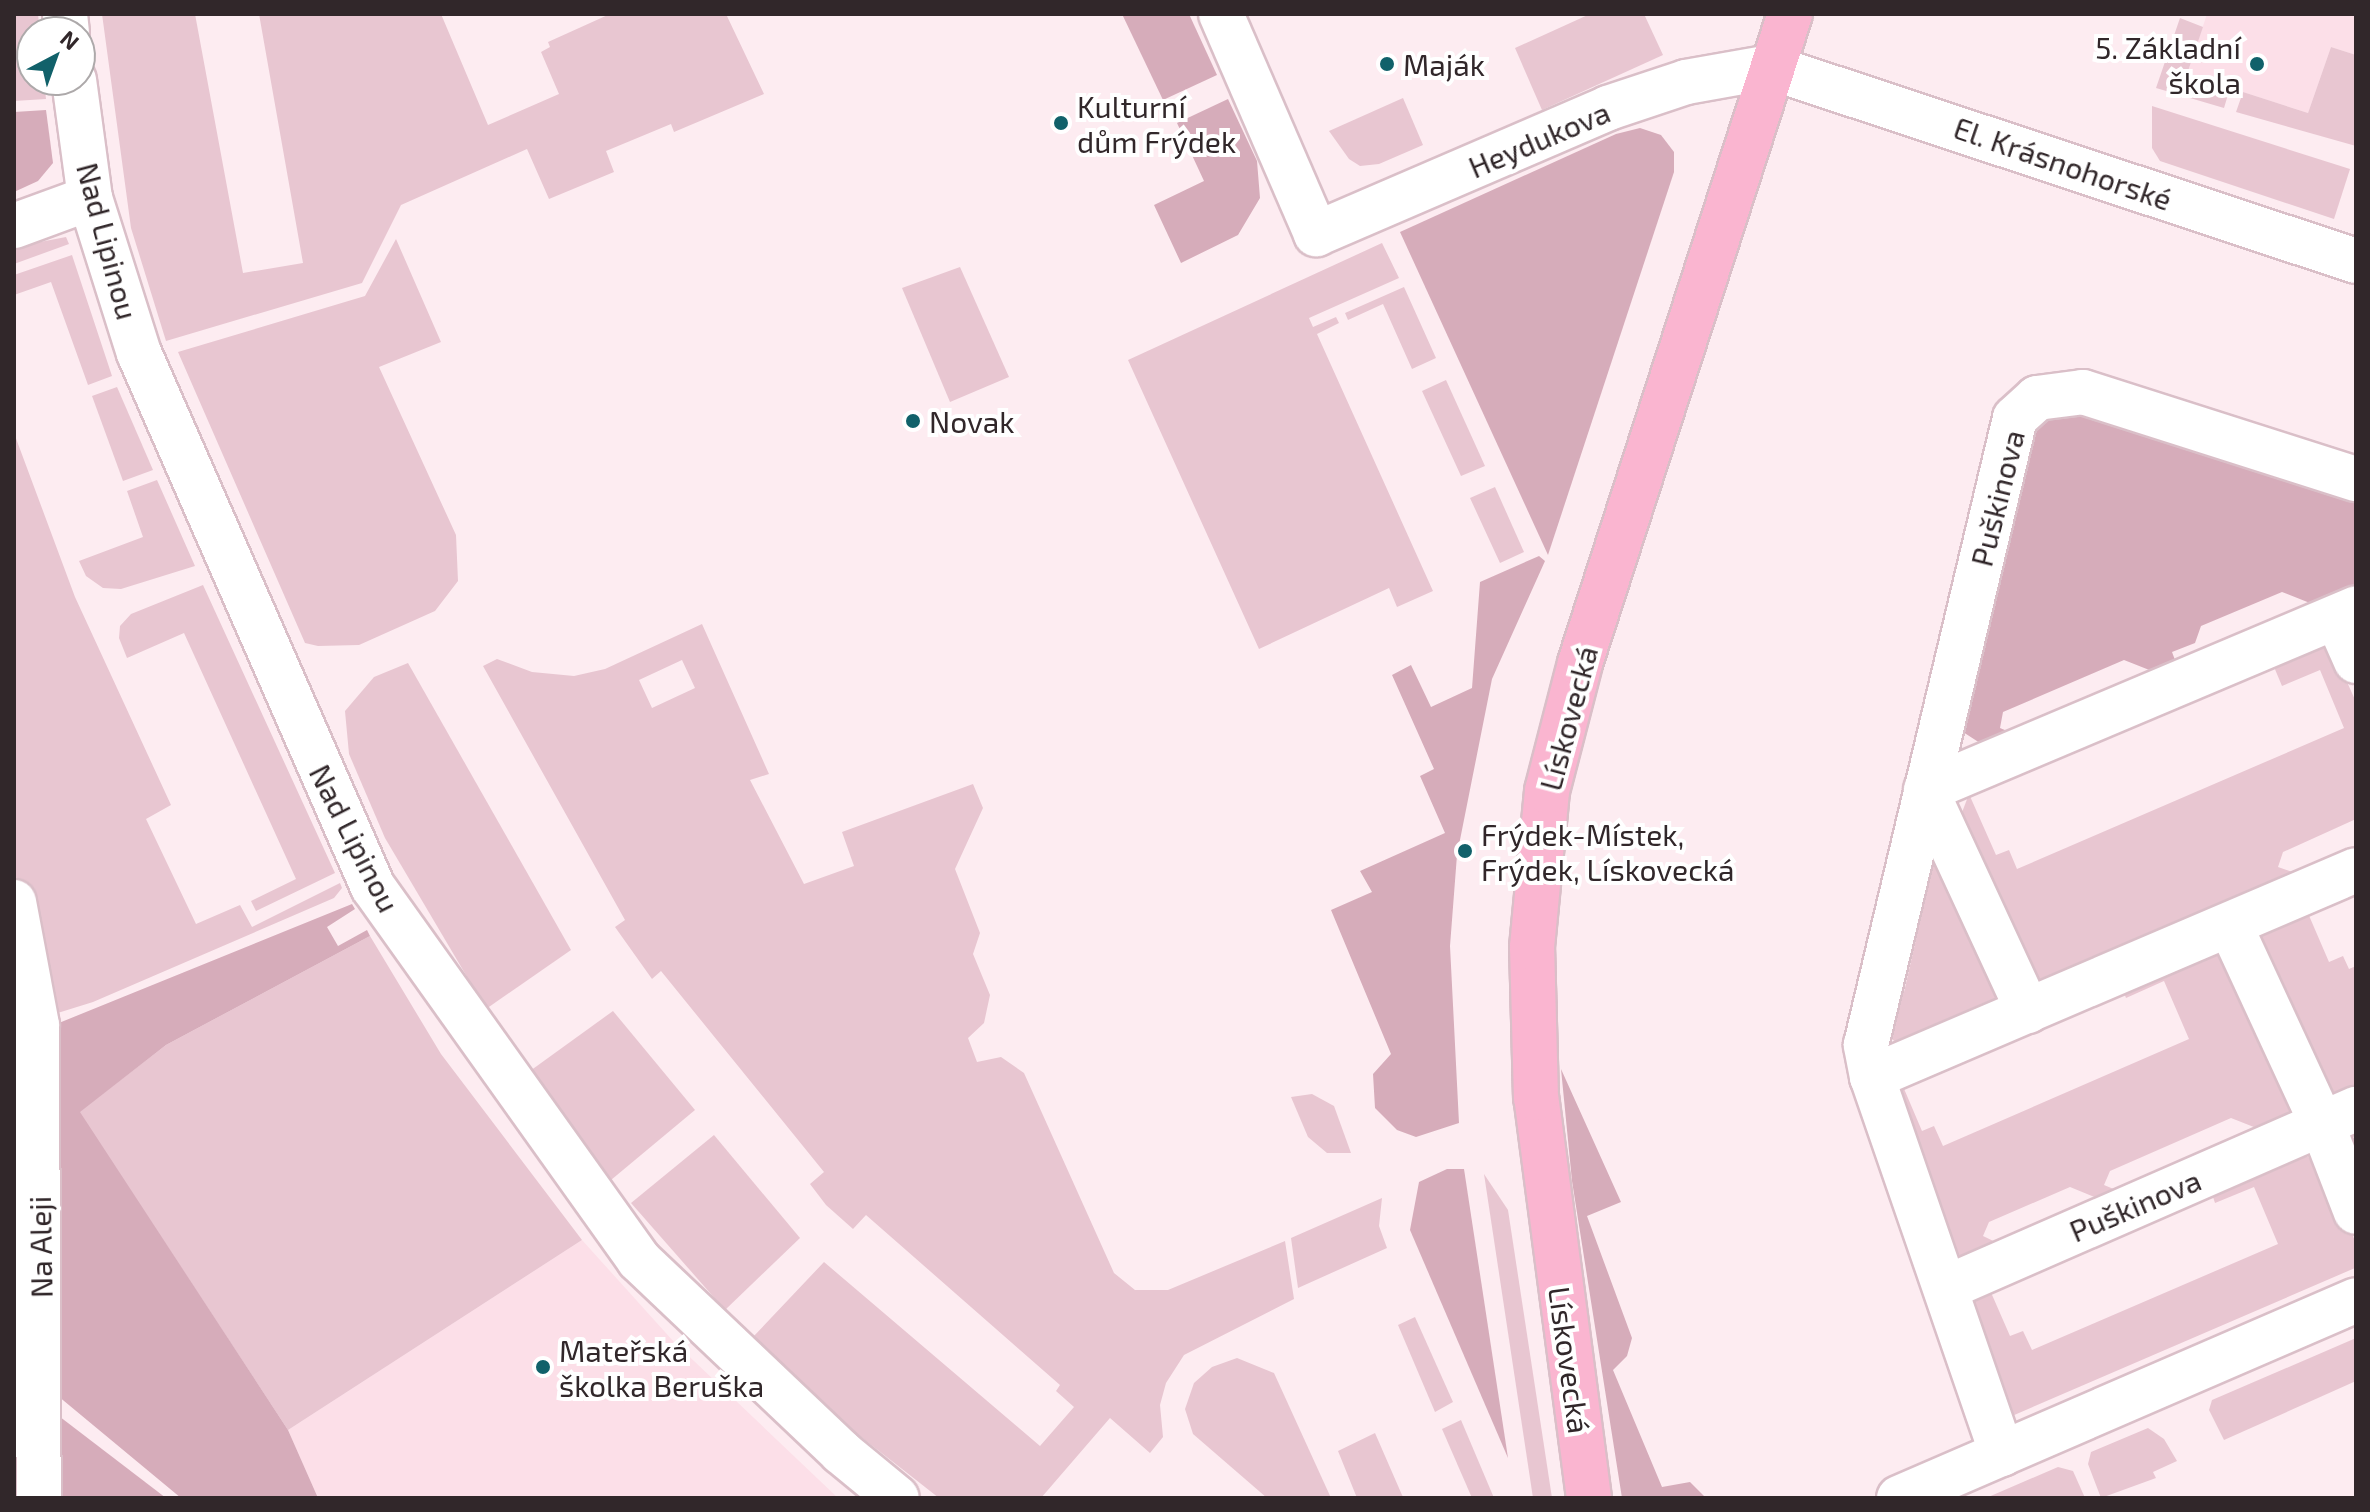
<!DOCTYPE html>
<html>
<head>
<meta charset="utf-8">
<style>
  body { margin:0 }
  #map { position:relative; width:2370px; height:1512px; overflow:hidden; background:#fdecf1; font-family:"Exo 2",sans-serif }
  div>[style] { position:absolute }
  [style*='--x'] { left:calc(var(--x)*1px); top:calc(var(--y)*1px); width:calc(var(--w)*1px); rotate:calc(var(--a)*1deg) }
  .built>* { inset:0; background:#fcdfe8 }
  .green>* { inset:0; background:#e8c6d1 }
  .forest>* { inset:0; background:#d6acba }
  .roads { filter:drop-shadow(2px 0 #dabfc8) drop-shadow(-2px 0 #dabfc8) drop-shadow(0 2px #dabfc8) drop-shadow(0 -2px #dabfc8) }
  .minor>* { height:44px; margin:-22px; padding:0 22px; transform-origin:22px; border-radius:22px; background:#fff }
  .major>* { height:44px; margin:-22px; padding:0 22px; transform-origin:22px; border-radius:22px; background:#fab5d0 }
  .dots>* { width:22px; height:22px; translate:-50% -50%; box-sizing:border-box; border:4px solid #fff; border-radius:50% }
  span { translate:-50% -50%; white-space:nowrap; text-align:center; line-height:1.15; -webkit-text-stroke:8px #fff; paint-order:stroke }
  .poi-label { font-size:30px; color:#31272a }
  .right { translate:-100% -50%; text-align:right }
  .left { translate:0 -50%; text-align:left }
  .street-label { font-size:30px; color:#31272a }
  .frame { position:absolute; inset:0; border:16px solid #31272a; pointer-events:none }
  .north { position:absolute; left:16px; top:16px; width:80px; height:80px; box-sizing:border-box; background:#fff; border:2px solid #ada9aa; border-radius:50%; rotate:41deg; font-size:22px; font-weight:700; line-height:32px; text-align:center; color:#31272a }
  .north::after { content:''; display:block; margin:auto; width:28px; height:36px; background:#11616a; clip-path:polygon(50% 0,100% 100%,50% 72%,0 100%) }
</style>
</head>
<body>
<div id="map">
  <div class="built">
    <div style="clip-path:polygon(2207px 14px,2356px 14px,2356px 55px,2331px 47px,2308px 113px,2187px 74px)"></div>
    <div style="clip-path:polygon(582px 1240px,674px 1342px,838px 1498px,318px 1498px,288px 1430px)"></div>
  </div>
  <div class="green">
    <div style="clip-path:polygon(14px 14px,38px 14px,40px 32px,32px 32px,32px 80px,44px 80px,46px 99px,14px 101px)"></div>
    <div style="clip-path:polygon(102px 14px,195px 14px,243px 273px,303px 263px,259px 14px,441px 14px,488px 125px,559px 94px,541px 52px,550px 47px,548px 42px,610px 14px,726px 14px,764px 94px,674px 132px,671px 124px,606px 151px,614px 172px,549px 199px,527px 149px,401px 205px,362px 283px,166px 341px,131px 228px)"></div>
    <div style="clip-path:polygon(1590px 14px,1644px 14px,1663px 55px,1542px 110px,1515px 48px)"></div>
    <div style="clip-path:polygon(2180px 18px,2203px 27px,2187px 74px,2230px 88px,2224px 108px,2156px 88px)"></div>
    <div style="clip-path:polygon(2331px 47px,2356px 55px,2356px 146px,2236px 112px,2243px 92px,2308px 113px)"></div>
    <div style="clip-path:polygon(1403px 98px,1423px 145px,1379px 164px,1360px 166px,1349px 159px,1329px 131px)"></div>
    <div style="clip-path:polygon(2152px 106px,2350px 169px,2334px 219px,2160px 161px,2152px 148px)"></div>
    <div style="clip-path:polygon(66px 237px,69px 244px,14px 264px,14px 247px)"></div>
    <div style="clip-path:polygon(396px 239px,441px 342px,379px 367px,456px 535px,458px 581px,435px 611px,359px 645px,318px 646px,305px 643px,178px 352px,365px 296px)"></div>
    <div style="clip-path:polygon(1382px 243px,1399px 278px,1309px 318px,1313px 327px,1336px 317px,1339px 323px,1317px 334px,1433px 591px,1397px 607px,1389px 588px,1259px 649px,1128px 360px)"></div>
    <div style="clip-path:polygon(72px 255px,112px 376px,88px 385px,51px 282px,14px 295px,14px 275px)"></div>
    <div style="clip-path:polygon(960px 267px,1009px 377px,950px 402px,902px 288px)"></div>
    <div style="clip-path:polygon(1404px 287px,1436px 358px,1412px 369px,1383px 304px,1348px 320px,1345px 313px)"></div>
    <div style="clip-path:polygon(1446px 380px,1485px 466px,1461px 476px,1422px 391px)"></div>
    <div style="clip-path:polygon(117px 387px,153px 470px,123px 481px,92px 396px)"></div>
    <div style="clip-path:polygon(14px 433px,75px 597px,171px 805px,146px 819px,196px 924px,240px 905px,252px 927px,340px 883px,342px 888px,334px 898px,93px 1002px,48px 1016px,36px 944px,14px 870px)"></div>
    <div style="clip-path:polygon(157px 480px,195px 566px,121px 589px,103px 588px,86px 576px,79px 561px,143px 537px,127px 491px)"></div>
    <div style="clip-path:polygon(1495px 487px,1524px 552px,1500px 563px,1470px 498px)"></div>
    <div style="clip-path:polygon(203px 585px,335px 873px,256px 911px,251px 901px,296px 879px,184px 633px,127px 658px,119px 638px,120px 626px,131px 614px)"></div>
    <div style="clip-path:polygon(evenodd,702px 624px,769px 774px,750px 780px,804px 884px,854px 866px,842px 832px,973px 784px,983px 808px,955px 869px,980px 933px,973px 954px,990px 995px,984px 1023px,968px 1038px,977px 1062px,1001px 1057px,1024px 1073px,1114px 1273px,1135px 1290px,1168px 1290px,1285px 1241px,1294px 1299px,1184px 1355px,1166px 1383px,1160px 1405px,1163px 1437px,1150px 1453px,1110px 1418px,1041px 1498px,939px 1498px,851px 1429px,753px 1337px,824px 1262px,1040px 1446px,1074px 1407px,1056px 1391px,1060px 1385px,866px 1215px,853px 1229px,826px 1205px,810px 1184px,824px 1172px,661px 971px,652px 979px,615px 927px,625px 920px,483px 666px,497px 659px,532px 672px,574px 676px,605px 669px,702px 624px,682px 660px,695px 688px,652px 708px,639px 680px,682px 660px)"></div>
    <div style="clip-path:polygon(2323px 643px,2334px 653px,2356px 702px,2356px 819px,2283px 852px,2278px 867px,2301px 875px,2063px 982px,2038px 982px,1961px 815px,1969px 794px,1996px 855px,2009px 850px,2017px 869px,2344px 728px,2320px 670px,2282px 686px,2269px 655px)"></div>
    <div style="clip-path:polygon(408px 663px,571px 950px,486px 1009px,385px 838px,349px 754px,345px 711px,374px 677px)"></div>
    <div style="clip-path:polygon(1933px 852px,2001px 989px,1997px 1004px,1901px 1045px,1885px 1035px,1886px 1004px,1904px 992px,1923px 908px,1911px 891px)"></div>
    <div style="clip-path:polygon(2304px 904px,2329px 962px,2343px 956px,2349px 969px,2356px 966px,2356px 1099px,2329px 1096px,2260px 938px)"></div>
    <div style="clip-path:polygon(370px 936px,441px 1054px,582px 1240px,288px 1430px,79px 1112px,166px 1045px)"></div>
    <div style="clip-path:polygon(2217px 941px,2293px 1108px,2291px 1115px,2269px 1133px,2231px 1118px,2110px 1171px,2104px 1185px,2128px 1195px,2109px 1203px,2070px 1187px,1989px 1222px,1983px 1236px,2006px 1247px,1964px 1258px,1955px 1253px,1888px 1093px,1899px 1077px,1922px 1131px,1934px 1126px,1943px 1146px,2189px 1039px,2164px 981px,2126px 998px,2120px 982px)"></div>
    <div style="clip-path:polygon(613px 1011px,695px 1110px,611px 1180px,530px 1071px)"></div>
    <div style="clip-path:polygon(1312px 1094px,1334px 1106px,1351px 1153px,1327px 1153px,1308px 1137px,1291px 1097px)"></div>
    <div style="clip-path:polygon(714px 1135px,800px 1238px,725px 1310px,631px 1203px)"></div>
    <div style="clip-path:polygon(2303px 1155px,2315px 1160px,2328px 1177px,2355px 1241px,2355px 1268px,2005px 1419px,1972px 1305px,1986px 1281px,2010px 1336px,2023px 1331px,2032px 1350px,2278px 1244px,2254px 1187px,2215px 1203px,2210px 1188px)"></div>
    <div style="clip-path:polygon(1484px 1174px,1508px 1210px,1552px 1498px,1533px 1498px)"></div>
    <div style="clip-path:polygon(1382px 1198px,1379px 1226px,1387px 1248px,1298px 1288px,1291px 1238px)"></div>
    <div style="clip-path:polygon(1415px 1317px,1453px 1402px,1435px 1412px,1398px 1325px)"></div>
    <div style="clip-path:polygon(2356px 1338px,2356px 1381px,2224px 1440px,2209px 1410px,2212px 1400px)"></div>
    <div style="clip-path:polygon(1237px 1358px,1274px 1373px,1331px 1498px,1267px 1498px,1193px 1434px,1185px 1409px,1194px 1383px,1212px 1367px)"></div>
    <div style="clip-path:polygon(1461px 1420px,1494px 1498px,1472px 1498px,1442px 1429px)"></div>
    <div style="clip-path:polygon(2148px 1428px,2164px 1439px,2177px 1461px,2153px 1472px,2156px 1478px,2101px 1498px,2088px 1464px,2091px 1452px)"></div>
    <div style="clip-path:polygon(1375px 1433px,1402px 1495px,1404px 1498px,1357px 1498px,1338px 1451px)"></div>
    <div style="clip-path:polygon(2058px 1467px,2073px 1471px,2085px 1498px,1986px 1498px)"></div>
  </div>
  <div class="forest">
    <div style="clip-path:polygon(1122px 14px,1189px 14px,1217px 75px,1163px 100px)"></div>
    <div style="clip-path:polygon(1228px 99px,1257px 161px,1260px 198px,1238px 235px,1181px 263px,1154px 205px,1204px 181px,1177px 123px)"></div>
    <div style="clip-path:polygon(46px 110px,53px 163px,38px 181px,14px 192px,14px 112px)"></div>
    <div style="clip-path:polygon(1640px 128px,1661px 135px,1674px 152px,1674px 172px,1548px 555px,1400px 232px,1616px 134px)"></div>
    <div style="clip-path:polygon(2076px 408px,2356px 492px,2356px 591px,2320px 607px,2282px 592px,2201px 626px,2195px 643px,2172px 652px,2178px 668px,2162px 675px,2124px 660px,2003px 712px,2000px 728px,2019px 736px,1980px 743px,1963px 732px,2017px 452px,2039px 418px)"></div>
    <div style="clip-path:polygon(1539px 556px,1545px 561px,1492px 679px,1457px 855px,1450px 946px,1459px 1123px,1416px 1137px,1397px 1130px,1375px 1108px,1373px 1074px,1391px 1054px,1331px 910px,1372px 892px,1360px 871px,1445px 833px,1420px 776px,1434px 769px,1392px 675px,1411px 665px,1431px 707px,1472px 688px,1480px 582px)"></div>
    <div style="clip-path:polygon(352px 904px,355px 909px,327px 927px,338px 946px,367px 930px,370px 936px,166px 1045px,80px 1112px,288px 1430px,318px 1498px,181px 1498px,52px 1391px,49px 1027px)"></div>
    <div style="clip-path:polygon(1561px 1069px,1621px 1202px,1587px 1216px,1632px 1338px,1627px 1356px,1613px 1370px,1662px 1487px,1690px 1482px,1706px 1498px,1622px 1498px,1572px 1181px)"></div>
    <div style="clip-path:polygon(1447px 1169px,1464px 1169px,1508px 1458px,1410px 1230px,1419px 1182px)"></div>
    <div style="clip-path:polygon(51px 1410px,166px 1498px,51px 1498px)"></div>
  </div>
  <div class="roads">
    <div class="minor">
      <div style="--x:65;--y:14;--w:18;--a:84"></div>
      <div style="--x:1221;--y:14;--w:240;--a:66.6"></div>
      <div style="--x:1316;--y:234;--w:318;--a:-23.3"></div>
      <div style="--x:1608;--y:108;--w:82;--a:-18.4"></div>
      <div style="--x:1686;--y:82;--w:85;--a:-10.1"></div>
      <div style="--x:1770;--y:67;--w:617;--a:18.32"></div>
      <div style="--x:74;--y:80;--w:119;--a:82.3"></div>
      <div style="--x:90;--y:198;--w:163;--a:72.5"></div>
      <div style="--x:139;--y:353;--w:583;--a:66.34"></div>
      <div style="--x:373;--y:887;--w:458;--a:54.5"></div>
      <div style="--x:639;--y:1260;--w:279;--a:43.5"></div>
      <div style="--x:841;--y:1452;--w:72;--a:39.4"></div>
      <div style="--x:14;--y:226;--w:81;--a:-20.2"></div>
      <div style="--x:2337;--y:618;--w:47;--a:66.2"></div>
      <div style="--x:14;--y:902;--w:125;--a:79.4"></div>
      <div style="--x:37;--y:1025;--w:473;--a:89.8"></div>
      <div style="--x:2230;--y:925;--w:219;--a:65.2"></div>
      <div style="--x:2322;--y:1124;--w:94;--a:68.9"></div>
      <div style="--x:2028;--y:1011;--w:243;--a:-114.8"></div>
      <div style="--x:1926;--y:790;--w:467;--a:-22.9"></div>
      <div style="--x:1872;--y:1077;--w:526;--a:-23.16"></div>
      <div style="--x:1948;--y:1287;--w:445;--a:-23.6"></div>
      <div style="--x:2002;--y:1454;--w:399;--a:-109"></div>
      <div style="--x:1872;--y:1077;--w:33;--a:-101"></div>
      <div style="--x:1866;--y:1045;--w:644;--a:-76.63"></div>
      <div style="--x:2015;--y:418;--w:30;--a:-42"></div>
      <div style="--x:2037;--y:398;--w:46;--a:-7.4"></div>
      <div style="--x:2083;--y:392;--w:287;--a:17.7"></div>
      <div style="--x:1899;--y:1498;--w:498;--a:-23.4"></div>
    </div>
    <div class="major">
      <div style="--x:1589;--y:1498;--w:403;--a:-97.5"></div>
      <div style="--x:1536;--y:1098;--w:151;--a:-91.5"></div>
      <div style="--x:1532;--y:947;--w:157;--a:-84.5"></div>
      <div style="--x:1547;--y:791;--w:132;--a:-75.5"></div>
      <div style="--x:1580;--y:663;--w:682;--a:-72.07"></div>
    </div>
  </div>
  <div class="dots">
    <div style="left:1387px;top:64px;background:#11616a"></div>
    <div style="left:2257px;top:64px;background:#11616a"></div>
    <div style="left:1061px;top:123px;background:#11616a"></div>
    <div style="left:913px;top:421px;background:#11616a"></div>
    <div style="left:1465px;top:851px;background:#11616a"></div>
    <div style="left:543px;top:1367px;background:#11616a"></div>
  </div>
  <div class="poi-label">
    <span class="right" style="left:2241px;top:64px">5. Základní<br>škola</span>
    <span class="left" style="left:1403px;top:64px">Maják</span>
    <span class="left" style="left:1077px;top:123px">Kulturní<br>dům Frýdek</span>
    <span class="left" style="left:929px;top:421px">Novak</span>
    <span class="left" style="left:1481px;top:851px">Frýdek-Místek,<br>Frýdek, Lískovecká</span>
    <span class="left" style="left:559px;top:1367px">Mateřská<br>školka Beruška</span>
  </div>
  <div class="street-label">
    <span style="left:1539px;top:139px;rotate:-23deg">Heydukova</span>
    <span style="left:2063px;top:163px;rotate:19deg">El. Krásnohorské</span>
    <span style="left:108px;top:241px;rotate:75deg">Nad Lipinou</span>
    <span style="left:1997px;top:498px;rotate:-76deg">Puškinova</span>
    <span style="left:1568px;top:718px;rotate:-75deg">Lískovecká</span>
    <span style="left:355px;top:838px;rotate:63deg">Nad Lipinou</span>
    <span style="left:2135px;top:1205px;rotate:-23deg">Puškinova</span>
    <span style="left:40px;top:1247px;rotate:-91deg">Na Aleji</span>
    <span style="left:1570px;top:1360px;rotate:82deg">Lískovecká</span>
  </div>
  <div class="frame"></div>
  <div class="north">N</div>
</div>
</body>
</html>
